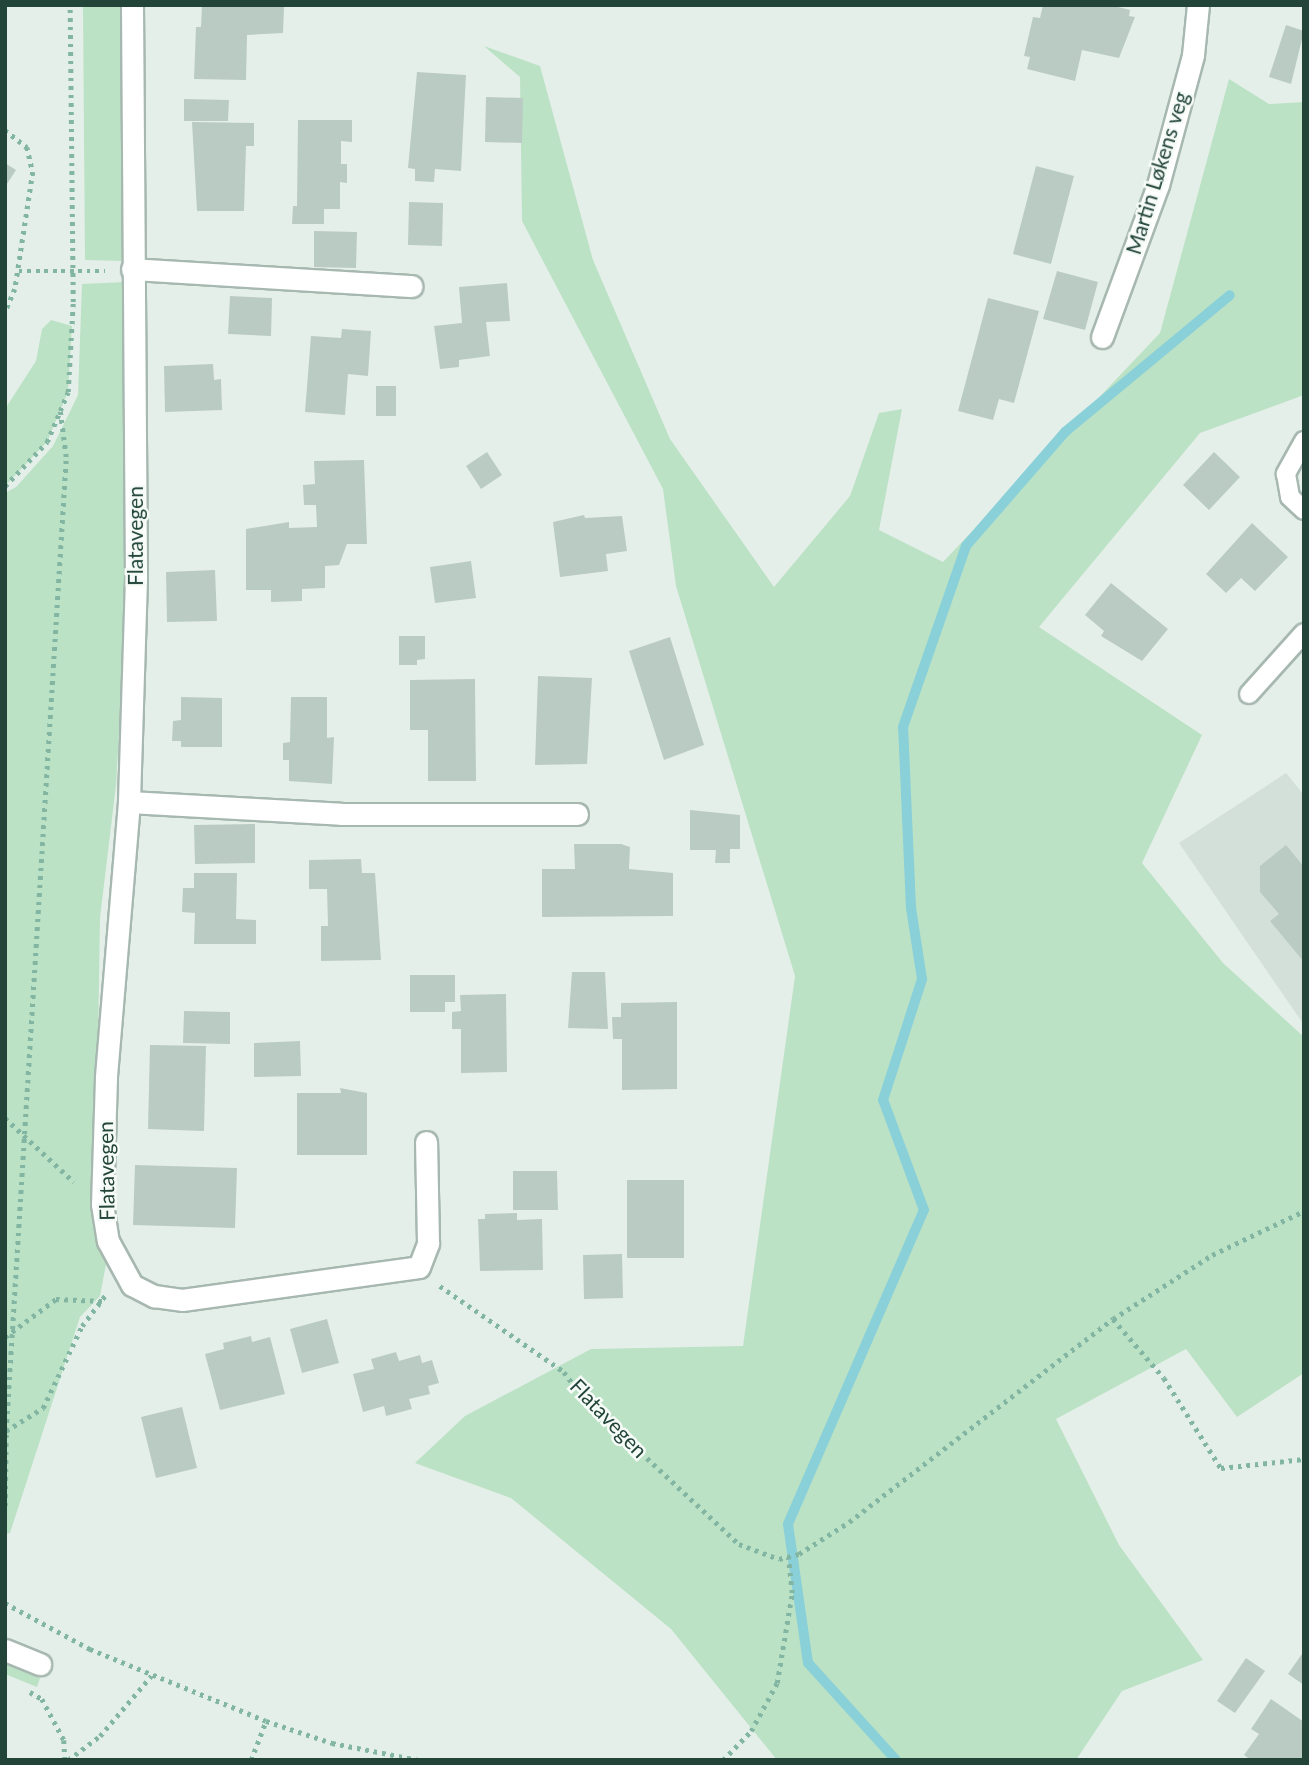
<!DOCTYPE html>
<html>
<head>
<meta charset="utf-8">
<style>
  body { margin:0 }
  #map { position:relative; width:1309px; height:1765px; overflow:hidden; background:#e5efea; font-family:Lato,sans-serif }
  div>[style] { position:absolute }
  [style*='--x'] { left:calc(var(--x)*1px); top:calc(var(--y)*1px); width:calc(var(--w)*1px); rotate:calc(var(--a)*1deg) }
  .built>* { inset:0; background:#d3e0d9 }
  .green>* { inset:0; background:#bce2c5 }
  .stream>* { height:10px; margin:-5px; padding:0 5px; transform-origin:5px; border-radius:5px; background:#89d0d9 }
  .building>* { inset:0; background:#bacbc3 }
  .path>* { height:4.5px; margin-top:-2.25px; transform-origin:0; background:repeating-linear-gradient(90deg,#82b6a3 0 3.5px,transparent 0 8.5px) }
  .roads { filter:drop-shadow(2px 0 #a7b8b1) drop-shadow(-2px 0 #a7b8b1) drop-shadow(0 2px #a7b8b1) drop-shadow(0 -2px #a7b8b1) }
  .service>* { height:18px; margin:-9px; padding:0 9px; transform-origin:9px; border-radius:9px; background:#fff }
  .minor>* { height:21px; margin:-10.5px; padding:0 10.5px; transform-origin:10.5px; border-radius:10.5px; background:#fff }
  span { translate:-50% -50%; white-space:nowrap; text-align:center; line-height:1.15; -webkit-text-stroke:5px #f6fbf8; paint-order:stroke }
  .street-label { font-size:21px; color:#224439 }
  .frame { position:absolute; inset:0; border:7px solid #224439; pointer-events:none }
</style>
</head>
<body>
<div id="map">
  <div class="built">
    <div style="clip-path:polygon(1286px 773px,1304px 795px,1304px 1025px,1179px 843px)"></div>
  </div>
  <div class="green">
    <div style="clip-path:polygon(83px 5px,123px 5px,122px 261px,85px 260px)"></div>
    <div style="clip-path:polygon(484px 46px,540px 66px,593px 260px,670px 439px,774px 587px,850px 496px,879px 413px,902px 409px,879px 530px,943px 562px,1160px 333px,1229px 79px,1269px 104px,1304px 102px,1304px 395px,1200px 433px,1039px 627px,1202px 735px,1142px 863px,1223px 963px,1304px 1037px,1304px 1373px,1237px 1417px,1186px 1349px,1056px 1419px,1119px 1545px,1203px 1660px,1122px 1691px,1076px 1760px,777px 1760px,671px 1629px,511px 1498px,415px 1463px,465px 1416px,591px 1349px,743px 1346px,795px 976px,676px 586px,663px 489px,522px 221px,520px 77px)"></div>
    <div style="clip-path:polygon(125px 282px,126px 614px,116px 785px,100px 918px,95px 1233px,107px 1259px,100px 1296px,80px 1317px,10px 1533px,5px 1534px,5px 493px,16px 487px,53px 446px,78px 395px,82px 284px)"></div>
    <div style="clip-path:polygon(51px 320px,72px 326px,68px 392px,47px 442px,5px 486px,5px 409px,36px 361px,42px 329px)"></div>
    <div style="clip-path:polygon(5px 1664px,40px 1678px,37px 1687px,5px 1674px)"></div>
  </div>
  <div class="stream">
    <div style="--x:896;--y:1760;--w:131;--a:-132.2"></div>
    <div style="--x:808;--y:1663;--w:140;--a:-98.2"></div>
    <div style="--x:788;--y:1524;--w:342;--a:-66.6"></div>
    <div style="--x:924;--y:1210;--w:117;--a:-110.4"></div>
    <div style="--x:883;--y:1100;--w:127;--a:-72.1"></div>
    <div style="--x:922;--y:979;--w:72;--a:-98.8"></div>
    <div style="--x:911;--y:908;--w:181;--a:-92.5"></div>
    <div style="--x:903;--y:727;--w:192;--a:-70.8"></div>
    <div style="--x:966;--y:546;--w:151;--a:-49"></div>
    <div style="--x:1065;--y:432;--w:214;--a:-39.7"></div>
  </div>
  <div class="building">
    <div style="clip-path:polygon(202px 5px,284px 7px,283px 33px,247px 35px,246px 80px,194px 79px,196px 27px,201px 27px)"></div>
    <div style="clip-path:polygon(1043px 5px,1110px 5px,1130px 10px,1129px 16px,1135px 17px,1119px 58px,1082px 50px,1075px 81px,1027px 69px,1030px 57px,1024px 56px,1033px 17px,1040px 18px)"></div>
    <div style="clip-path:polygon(1286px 25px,1304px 31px,1291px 84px,1269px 77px)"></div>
    <div style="clip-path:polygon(417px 72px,466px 75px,461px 171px,435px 169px,434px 182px,415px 181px,415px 169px,408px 168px)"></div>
    <div style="clip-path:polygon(486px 97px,523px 98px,522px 143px,485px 142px)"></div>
    <div style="clip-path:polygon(184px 99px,229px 100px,228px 121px,184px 121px)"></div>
    <div style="clip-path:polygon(298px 120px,352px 120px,352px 142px,341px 141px,341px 164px,347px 164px,347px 183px,340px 182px,340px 209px,324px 209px,324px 224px,292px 224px,293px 206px,297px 206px)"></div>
    <div style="clip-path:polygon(192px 122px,254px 123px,254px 146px,246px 146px,244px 211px,197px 211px)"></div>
    <div style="clip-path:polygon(5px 163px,16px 170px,5px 187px)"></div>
    <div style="clip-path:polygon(1036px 166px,1074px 176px,1051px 264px,1013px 254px)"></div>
    <div style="clip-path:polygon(409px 202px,443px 203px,442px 246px,408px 245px)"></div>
    <div style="clip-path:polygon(314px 231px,357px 232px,356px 268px,314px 267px)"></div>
    <div style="clip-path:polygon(1057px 271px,1098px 282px,1085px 330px,1043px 319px)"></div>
    <div style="clip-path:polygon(507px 283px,510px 321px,486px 322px,490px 356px,459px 360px,459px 367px,440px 369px,434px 326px,462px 323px,459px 287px)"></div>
    <div style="clip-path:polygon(230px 296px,272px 298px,271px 336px,228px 334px)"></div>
    <div style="clip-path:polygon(988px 298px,1039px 311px,1014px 403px,999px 399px,993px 420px,958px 411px)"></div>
    <div style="clip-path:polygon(342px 329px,371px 331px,368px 376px,348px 374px,345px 415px,305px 412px,311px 336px,341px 338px)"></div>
    <div style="clip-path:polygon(213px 364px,214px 380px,221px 379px,222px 410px,165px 412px,164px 366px)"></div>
    <div style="clip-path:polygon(376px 386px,396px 386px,396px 416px,376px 416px)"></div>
    <div style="clip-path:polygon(487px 452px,502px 475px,481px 489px,466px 466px)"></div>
    <div style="clip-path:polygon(1214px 452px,1240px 477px,1209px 510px,1183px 485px)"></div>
    <div style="clip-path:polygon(364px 460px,367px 544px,347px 544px,339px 565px,325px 566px,325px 588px,302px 589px,302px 601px,271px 602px,271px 590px,246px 590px,246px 529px,289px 522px,289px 528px,317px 527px,316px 505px,304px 505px,303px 485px,315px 484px,314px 461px)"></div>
    <div style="clip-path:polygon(584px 515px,585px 518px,622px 516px,627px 551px,606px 554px,608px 571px,560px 577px,553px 522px)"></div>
    <div style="clip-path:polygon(1252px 523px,1288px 557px,1255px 591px,1241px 578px,1226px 593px,1206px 574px)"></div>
    <div style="clip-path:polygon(471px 561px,476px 598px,435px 603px,430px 567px)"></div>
    <div style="clip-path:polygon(215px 570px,217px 621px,167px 622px,166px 572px)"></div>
    <div style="clip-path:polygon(1111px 583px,1168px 629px,1142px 661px,1101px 636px,1104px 631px,1085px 615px)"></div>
    <div style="clip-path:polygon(399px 636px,425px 636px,425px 659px,417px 660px,417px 665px,399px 665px)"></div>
    <div style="clip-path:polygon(670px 637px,704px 745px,664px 760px,629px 651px)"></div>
    <div style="clip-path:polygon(538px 676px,592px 678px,587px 764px,535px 765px)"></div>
    <div style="clip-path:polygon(475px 679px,476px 781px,428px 781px,428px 730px,410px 730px,410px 680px)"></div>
    <div style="clip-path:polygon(181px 697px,222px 698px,222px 747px,181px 747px,181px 741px,172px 741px,173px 721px,181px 720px)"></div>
    <div style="clip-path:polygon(291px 697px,327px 697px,327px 738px,334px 737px,332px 784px,289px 781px,289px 760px,283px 760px,283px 743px,290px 742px)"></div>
    <div style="clip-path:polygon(690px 810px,740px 815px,740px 849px,730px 849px,730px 863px,715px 863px,716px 850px,690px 850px)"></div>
    <div style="clip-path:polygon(255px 824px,255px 863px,195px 864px,194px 825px)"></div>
    <div style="clip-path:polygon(574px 844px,621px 844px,630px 847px,629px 869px,673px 873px,673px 916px,542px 917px,542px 869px,575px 869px)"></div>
    <div style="clip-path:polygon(1286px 845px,1304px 867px,1304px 962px,1270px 921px,1279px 914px,1260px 892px,1260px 866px)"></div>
    <div style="clip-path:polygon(361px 859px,362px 873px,375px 873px,381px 960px,321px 961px,321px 926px,328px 926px,327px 889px,309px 889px,309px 860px)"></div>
    <div style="clip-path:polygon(194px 873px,237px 873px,236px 919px,256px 920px,256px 944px,194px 944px,195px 913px,182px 912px,183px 888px,194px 888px)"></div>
    <div style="clip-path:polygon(572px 972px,605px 972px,608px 1029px,568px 1028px)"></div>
    <div style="clip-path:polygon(410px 975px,455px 975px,455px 1002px,445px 1002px,445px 1012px,410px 1012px)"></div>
    <div style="clip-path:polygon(506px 994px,507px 1072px,461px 1073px,461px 1029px,452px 1029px,452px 1012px,461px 1011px,460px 995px)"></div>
    <div style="clip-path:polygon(677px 1002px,677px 1089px,622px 1090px,622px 1039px,613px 1039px,612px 1017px,621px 1017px,621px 1003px)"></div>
    <div style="clip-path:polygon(184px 1011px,230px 1012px,230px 1044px,183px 1043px)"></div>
    <div style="clip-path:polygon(300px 1041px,301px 1076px,254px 1077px,254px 1043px)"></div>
    <div style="clip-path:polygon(150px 1045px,206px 1046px,204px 1131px,148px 1129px)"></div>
    <div style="clip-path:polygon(340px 1088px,367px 1093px,367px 1155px,297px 1155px,297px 1093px,341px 1093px)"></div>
    <div style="clip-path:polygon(135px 1165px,237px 1168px,235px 1228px,133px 1225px)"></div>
    <div style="clip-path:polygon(513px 1171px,557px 1171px,558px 1210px,513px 1210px)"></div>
    <div style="clip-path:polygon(627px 1180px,684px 1180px,684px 1258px,627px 1258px)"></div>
    <div style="clip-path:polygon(517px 1213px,517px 1220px,542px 1219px,543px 1270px,480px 1271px,478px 1219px,485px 1219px,485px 1214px)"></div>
    <div style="clip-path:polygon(622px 1254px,623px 1298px,584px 1299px,583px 1255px)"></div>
    <div style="clip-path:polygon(327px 1319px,339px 1363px,302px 1373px,290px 1329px)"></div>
    <div style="clip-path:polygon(251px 1336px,252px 1342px,270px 1337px,285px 1394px,220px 1410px,205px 1354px,224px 1349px,223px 1343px)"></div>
    <div style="clip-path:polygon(396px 1352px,399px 1361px,420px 1355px,422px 1363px,432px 1360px,439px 1383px,428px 1386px,430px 1394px,409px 1399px,412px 1409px,386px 1416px,384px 1406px,363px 1412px,353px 1374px,374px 1369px,371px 1359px)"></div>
    <div style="clip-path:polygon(182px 1407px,197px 1468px,156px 1478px,141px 1417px)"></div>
    <div style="clip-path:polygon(1304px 1651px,1304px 1685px,1288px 1674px)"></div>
    <div style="clip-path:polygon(1246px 1658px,1265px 1671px,1235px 1713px,1217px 1701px)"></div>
    <div style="clip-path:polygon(1271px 1699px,1304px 1722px,1304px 1760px,1251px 1760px,1244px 1755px,1259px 1734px,1251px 1729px)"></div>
  </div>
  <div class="path">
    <div style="--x:5;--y:130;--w:28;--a:38"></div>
    <div style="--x:27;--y:147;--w:26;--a:77"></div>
    <div style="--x:33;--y:172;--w:118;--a:98.7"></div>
    <div style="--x:15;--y:289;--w:25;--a:113"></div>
    <div style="--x:19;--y:271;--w:86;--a:0"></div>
    <div style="--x:5;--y:486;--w:61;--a:-46.3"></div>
    <div style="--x:47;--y:442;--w:54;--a:-67.2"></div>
    <div style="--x:68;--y:392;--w:90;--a:-86.8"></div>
    <div style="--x:73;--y:302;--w:297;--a:-90.6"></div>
    <div style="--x:5;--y:1118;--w:94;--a:42.8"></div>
    <div style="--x:440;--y:1286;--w:151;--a:34.7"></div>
    <div style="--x:564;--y:1372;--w:35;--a:53"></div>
    <div style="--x:585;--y:1400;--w:211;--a:43.1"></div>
    <div style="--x:739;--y:1544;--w:43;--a:20.6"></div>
    <div style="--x:779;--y:1559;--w:21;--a:-14"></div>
    <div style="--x:799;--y:1554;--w:59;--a:-32.6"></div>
    <div style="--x:849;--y:1522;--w:333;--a:-37.6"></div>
    <div style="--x:1113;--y:1319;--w:118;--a:-32.9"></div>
    <div style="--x:1212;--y:1255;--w:102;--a:-25.6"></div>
    <div style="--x:1113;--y:1319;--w:78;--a:49.2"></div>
    <div style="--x:1164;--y:1378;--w:107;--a:57.7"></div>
    <div style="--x:1221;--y:1468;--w:83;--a:-6.2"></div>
    <div style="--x:5;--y:1337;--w:64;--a:-36.7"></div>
    <div style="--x:56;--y:1299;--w:46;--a:2.5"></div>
    <div style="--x:6;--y:1431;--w:44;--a:-31.9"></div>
    <div style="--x:43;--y:1408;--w:91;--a:-64.6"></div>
    <div style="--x:82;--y:1326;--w:41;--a:-52.9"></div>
    <div style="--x:5;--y:1506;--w:75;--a:-89.2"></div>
    <div style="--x:6;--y:1431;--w:976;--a:-86.47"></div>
    <div style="--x:66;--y:457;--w:46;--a:-97.4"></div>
    <div style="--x:5;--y:1603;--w:97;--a:28.4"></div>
    <div style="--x:90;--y:1649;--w:190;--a:22.2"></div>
    <div style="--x:266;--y:1721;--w:70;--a:18.4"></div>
    <div style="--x:332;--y:1743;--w:89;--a:11.1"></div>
    <div style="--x:30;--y:1692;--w:14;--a:30"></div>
    <div style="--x:42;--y:1699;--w:47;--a:61.8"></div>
    <div style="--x:64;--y:1740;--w:20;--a:87"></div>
    <div style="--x:68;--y:1760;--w:40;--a:-37"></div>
    <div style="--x:100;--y:1736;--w:79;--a:-49.6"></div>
    <div style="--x:251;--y:1760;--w:42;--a:-69"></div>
    <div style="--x:723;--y:1760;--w:40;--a:-46"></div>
    <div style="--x:751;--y:1731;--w:55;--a:-61.6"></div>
    <div style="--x:777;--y:1683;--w:91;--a:-80.5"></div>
    <div style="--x:792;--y:1593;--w:36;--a:-96"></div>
  </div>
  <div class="roads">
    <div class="service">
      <div style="--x:1304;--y:441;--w:38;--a:119"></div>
      <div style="--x:1286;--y:474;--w:23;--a:80"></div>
      <div style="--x:1290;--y:497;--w:19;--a:43"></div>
      <div style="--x:1249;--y:694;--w:82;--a:-48"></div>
    </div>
    <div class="minor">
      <div style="--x:132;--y:5;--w:573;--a:89.6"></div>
      <div style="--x:136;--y:578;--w:224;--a:91.8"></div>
      <div style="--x:129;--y:802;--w:277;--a:94.8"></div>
      <div style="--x:106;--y:1078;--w:126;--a:91.8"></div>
      <div style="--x:102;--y:1204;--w:37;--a:81"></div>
      <div style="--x:108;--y:1241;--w:50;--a:61.4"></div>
      <div style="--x:132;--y:1285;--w:25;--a:27"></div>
      <div style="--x:154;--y:1296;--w:28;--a:8"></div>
      <div style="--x:182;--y:1300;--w:239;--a:-7.9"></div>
      <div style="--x:419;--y:1267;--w:26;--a:-69"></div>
      <div style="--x:428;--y:1243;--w:101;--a:-91.1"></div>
      <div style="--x:132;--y:269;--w:280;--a:3.5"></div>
      <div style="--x:1102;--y:337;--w:162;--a:-69.8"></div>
      <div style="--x:1158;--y:185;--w:135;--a:-74.9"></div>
      <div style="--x:1193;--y:55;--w:50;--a:-84.3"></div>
      <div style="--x:129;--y:802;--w:212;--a:3.2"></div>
      <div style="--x:341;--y:814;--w:236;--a:0"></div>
      <div style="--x:5;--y:1650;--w:38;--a:22"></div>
    </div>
  </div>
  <div class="street-label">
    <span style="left:1157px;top:173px;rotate:-73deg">Martin Løkens veg</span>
    <span style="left:135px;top:536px;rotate:-90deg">Flatavegen</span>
    <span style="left:106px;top:1171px;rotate:-91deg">Flatavegen</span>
    <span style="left:609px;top:1418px;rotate:46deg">Flatavegen</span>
  </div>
  <div class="frame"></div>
</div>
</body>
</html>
